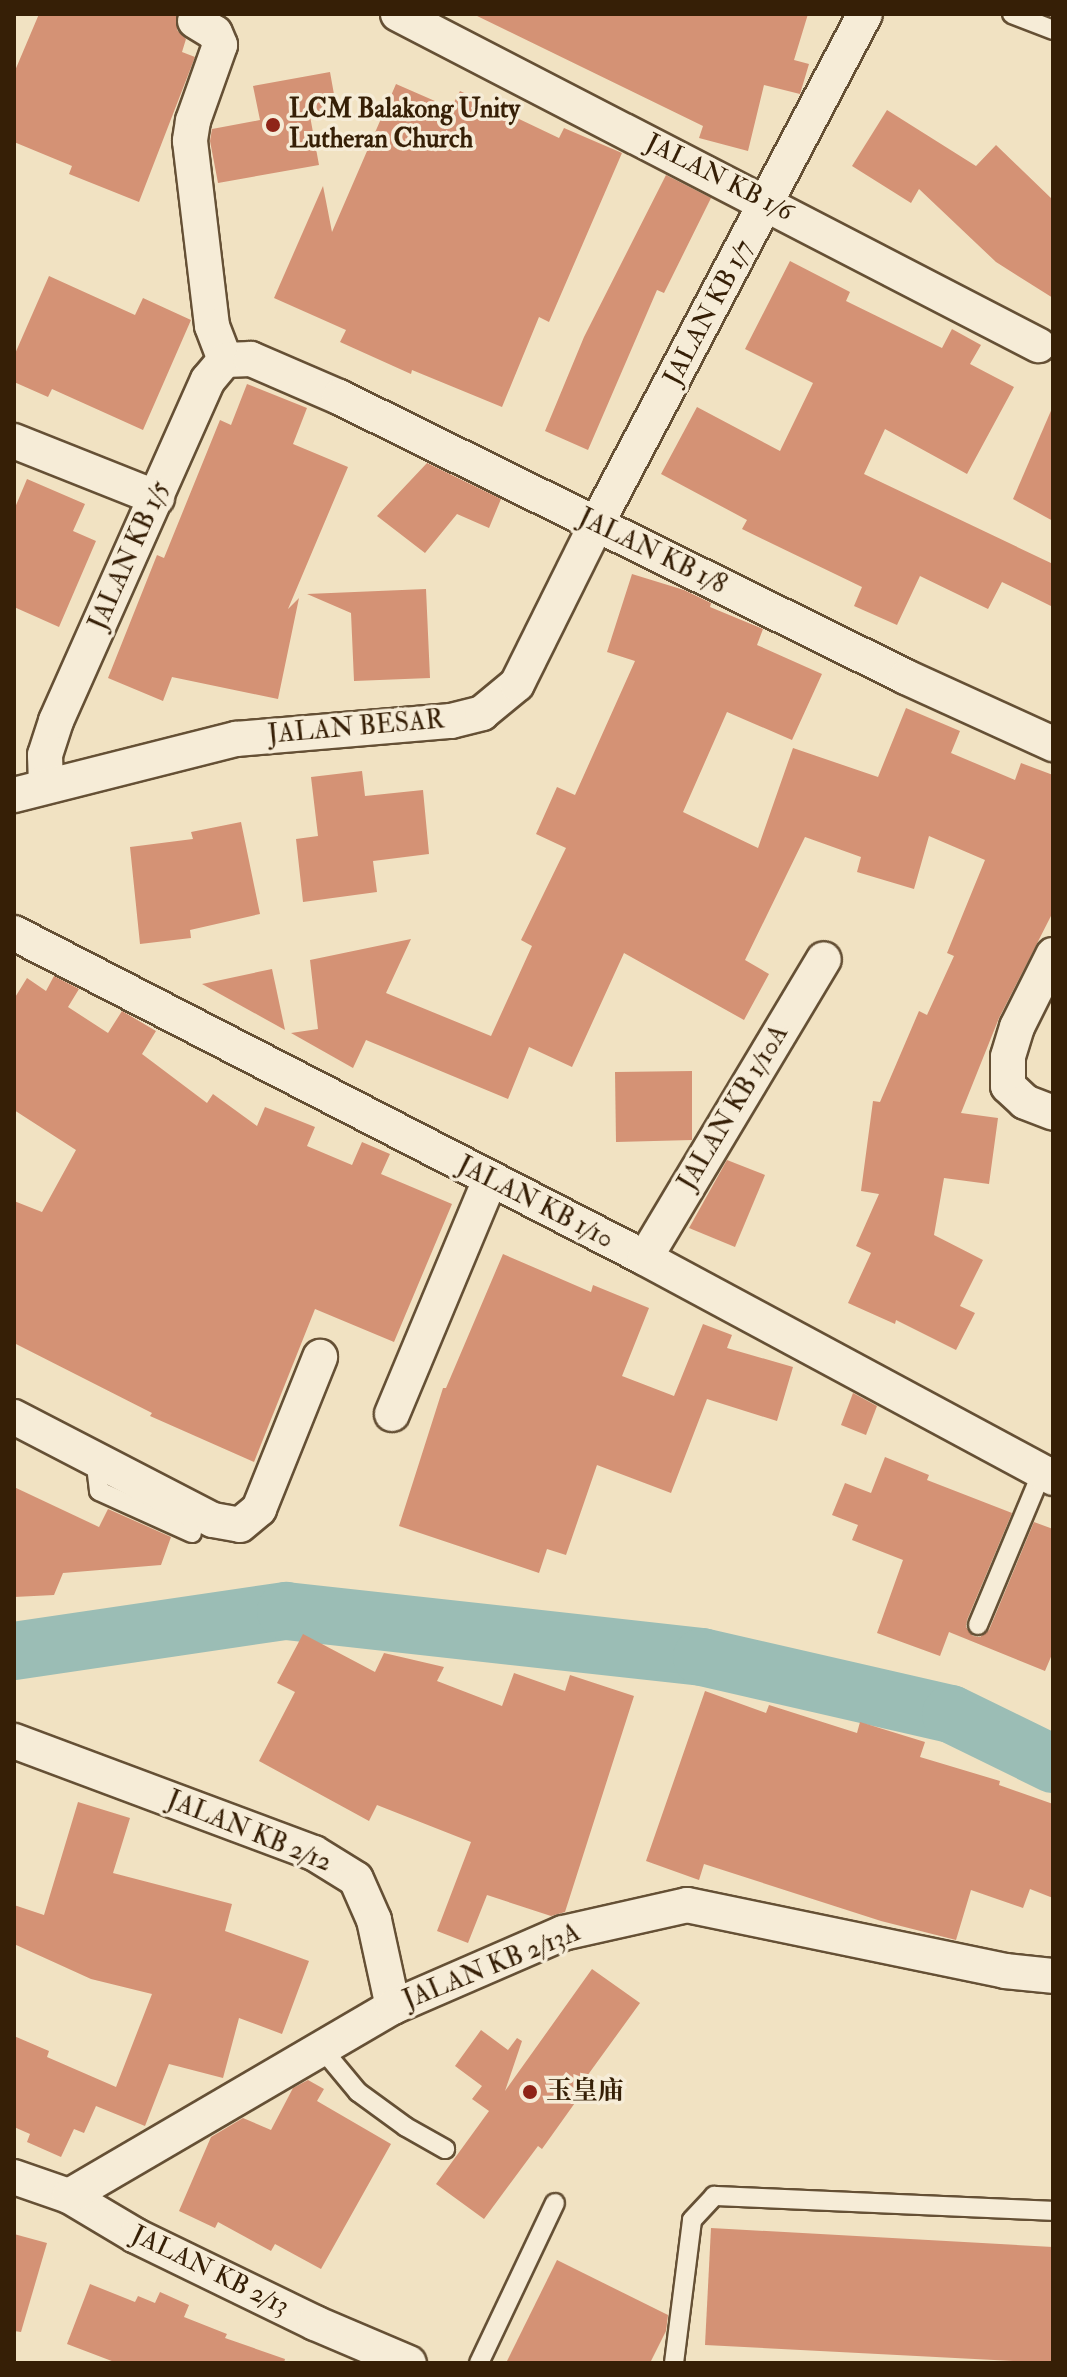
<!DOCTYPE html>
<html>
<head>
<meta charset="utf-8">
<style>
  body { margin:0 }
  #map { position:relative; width:1067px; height:2377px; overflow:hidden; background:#f1e2c2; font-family:"IM FELL Double Pica","Noto Serif SC",serif }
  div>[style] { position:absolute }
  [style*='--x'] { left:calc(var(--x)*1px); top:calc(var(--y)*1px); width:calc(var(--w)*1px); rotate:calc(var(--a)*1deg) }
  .river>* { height:58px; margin:-29px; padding:0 29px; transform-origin:29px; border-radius:29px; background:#9bbdb5 }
  .building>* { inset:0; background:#d49275 }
  .roads { filter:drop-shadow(2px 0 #655035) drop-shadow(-2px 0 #655035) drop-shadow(0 2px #655035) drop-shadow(0 -2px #655035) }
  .lane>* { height:18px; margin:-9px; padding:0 9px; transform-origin:9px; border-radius:9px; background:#f6ecd7 }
  .street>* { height:34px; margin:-17px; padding:0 17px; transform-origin:17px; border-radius:17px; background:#f6ecd7 }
  .dots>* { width:22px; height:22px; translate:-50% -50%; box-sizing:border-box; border:4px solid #f6ecd7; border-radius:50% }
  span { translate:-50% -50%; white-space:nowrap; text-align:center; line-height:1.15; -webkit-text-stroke:7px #f6ecd7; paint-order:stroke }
  .poi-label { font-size:26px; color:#361f06; font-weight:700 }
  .left { translate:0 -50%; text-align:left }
  .street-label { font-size:26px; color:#361f06 }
  .frame { position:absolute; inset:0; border:16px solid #361f06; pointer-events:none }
</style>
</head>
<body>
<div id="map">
  <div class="river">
    <div style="--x:14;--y:1651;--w:275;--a:-8.4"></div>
    <div style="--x:286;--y:1611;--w:419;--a:6.3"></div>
    <div style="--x:702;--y:1657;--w:255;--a:12.9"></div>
    <div style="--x:951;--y:1714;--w:114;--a:26.1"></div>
  </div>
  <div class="building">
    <div style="clip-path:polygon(39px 14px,177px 14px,177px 30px,186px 39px,182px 52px,195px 57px,139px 202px,69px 174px,72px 166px,14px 142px,14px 73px)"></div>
    <div style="clip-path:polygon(473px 14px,808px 14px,794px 60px,809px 64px,800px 94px,764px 85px,748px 151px,699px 138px,703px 126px)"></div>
    <div style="clip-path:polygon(330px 72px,337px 111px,310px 116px,319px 165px,218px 183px,210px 141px,212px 129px,260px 120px,253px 86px)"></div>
    <div style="clip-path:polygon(396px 84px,451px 108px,460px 91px,559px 138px,564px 128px,622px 153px,549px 322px,539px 317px,502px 407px,412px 370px,411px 374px,340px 342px,346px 330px,274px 298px,323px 186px,332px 232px)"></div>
    <div style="clip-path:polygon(887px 110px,976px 166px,996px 145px,1053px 200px,1053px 298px,996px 262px,919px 189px,911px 203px,852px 166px)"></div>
    <div style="clip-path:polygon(666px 175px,711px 198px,664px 293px,657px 290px,588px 450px,545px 431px,584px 337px)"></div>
    <div style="clip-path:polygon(790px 261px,850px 292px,846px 301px,942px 348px,952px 329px,981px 345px,970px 364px,1014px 387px,967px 474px,885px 429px,864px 474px,1053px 564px,1053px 607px,1002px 582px,988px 609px,920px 576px,897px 625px,854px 606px,862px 587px,742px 529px,747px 520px,661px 474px,697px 407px,780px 451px,813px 383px,745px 349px)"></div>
    <div style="clip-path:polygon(49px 276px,135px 315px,143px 298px,191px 320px,143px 430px,52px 389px,48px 397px,14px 382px,14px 356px)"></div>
    <div style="clip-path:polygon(247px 384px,307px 408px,293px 444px,348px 467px,288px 609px,299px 598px,278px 699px,172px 677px,163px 701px,108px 678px,157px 555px,164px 558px,220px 420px,231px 425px)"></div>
    <div style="clip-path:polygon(1053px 406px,1053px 521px,1013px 499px)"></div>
    <div style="clip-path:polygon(427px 463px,501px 499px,489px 528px,457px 514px,425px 553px,377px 516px)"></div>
    <div style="clip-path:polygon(27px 479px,85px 504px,73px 531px,96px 541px,59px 627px,14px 607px,14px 510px)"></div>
    <div style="clip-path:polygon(632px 574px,684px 590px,711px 603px,710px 607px,763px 629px,757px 645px,822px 674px,792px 740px,727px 712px,683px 812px,758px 848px,793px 748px,878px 777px,906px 708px,960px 731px,951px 753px,1015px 780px,1021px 763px,1053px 775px,1053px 912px,999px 1018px,961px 1113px,998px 1118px,989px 1184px,944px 1178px,934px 1235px,983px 1260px,960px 1306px,975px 1313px,956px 1350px,896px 1320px,895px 1324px,848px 1303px,871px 1253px,856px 1246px,879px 1194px,861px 1191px,873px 1101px,880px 1102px,919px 1011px,927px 1015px,954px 956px,947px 953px,985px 860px,929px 836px,914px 889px,857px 872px,861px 857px,805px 837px,745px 960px,769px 974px,744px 1020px,624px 953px,572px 1067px,529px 1047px,508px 1099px,366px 1040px,353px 1068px,291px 1033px,318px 1029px,310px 960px,411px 939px,386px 993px,491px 1036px,532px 946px,521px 940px,566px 848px,536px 834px,557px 787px,575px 795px,635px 661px,607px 652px)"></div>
    <div style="clip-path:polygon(426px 589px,430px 678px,354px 681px,351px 613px,307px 594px)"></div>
    <div style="clip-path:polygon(362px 771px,365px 796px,423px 790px,429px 854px,373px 861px,377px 892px,303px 902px,296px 839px,318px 836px,311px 777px)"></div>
    <div style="clip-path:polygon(241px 822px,260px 914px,190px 930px,191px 938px,140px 944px,130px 847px,193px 839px,191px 832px)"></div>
    <div style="clip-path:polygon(272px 969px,285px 1030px,202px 984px)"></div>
    <div style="clip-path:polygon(54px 976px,79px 989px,68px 1007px,108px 1033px,122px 1011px,156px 1031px,142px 1054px,207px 1103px,213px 1094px,257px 1126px,265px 1107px,315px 1127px,307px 1146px,352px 1165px,362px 1142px,390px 1154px,381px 1174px,452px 1204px,394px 1342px,315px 1309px,254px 1462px,150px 1416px,152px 1413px,14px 1343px,14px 1201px,42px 1212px,76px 1150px,14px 1110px,14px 999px,27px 978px,46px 991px)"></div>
    <div style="clip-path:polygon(692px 1071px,692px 1140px,616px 1142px,615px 1072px)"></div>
    <div style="clip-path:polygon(727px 1160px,765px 1175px,735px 1247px,689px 1228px)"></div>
    <div style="clip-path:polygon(503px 1254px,591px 1292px,593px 1285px,649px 1308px,622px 1376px,674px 1396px,703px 1324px,732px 1335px,727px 1348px,793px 1367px,777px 1421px,707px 1399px,671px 1493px,597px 1465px,566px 1555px,547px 1549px,539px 1573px,399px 1526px,443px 1388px,446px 1388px)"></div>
    <div style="clip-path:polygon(853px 1393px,877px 1406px,866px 1435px,841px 1425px)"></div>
    <div style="clip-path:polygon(885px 1457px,929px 1475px,927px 1480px,1012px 1513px,967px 1620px,966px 1627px,973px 1636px,980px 1637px,989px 1630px,1034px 1522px,1053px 1529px,1053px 1652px,1045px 1671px,949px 1632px,940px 1656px,877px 1633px,903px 1560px,852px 1540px,858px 1525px,832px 1515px,845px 1483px,871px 1493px)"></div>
    <div style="clip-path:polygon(14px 1487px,99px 1527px,108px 1509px,171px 1537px,161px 1565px,63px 1573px,54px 1595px,14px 1597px)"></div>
    <div style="clip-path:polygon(303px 1634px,375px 1672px,384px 1653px,444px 1667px,437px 1681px,502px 1706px,514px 1673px,565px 1691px,570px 1675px,634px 1696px,565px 1912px,551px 1916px,487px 1895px,468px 1943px,437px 1931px,471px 1842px,377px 1805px,369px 1821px,259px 1761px,295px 1692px,277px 1683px)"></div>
    <div style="clip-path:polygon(705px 1691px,766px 1713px,769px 1705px,857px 1733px,860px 1722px,925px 1742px,920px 1757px,1000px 1781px,999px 1785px,1053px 1804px,1053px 1898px,1030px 1889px,1023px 1908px,971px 1890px,956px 1940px,881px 1921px,704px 1864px,699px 1880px,646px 1861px)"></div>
    <div style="clip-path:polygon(78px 1802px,130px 1818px,113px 1873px,232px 1904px,225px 1931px,309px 1961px,282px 2034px,239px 2018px,223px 2078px,169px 2064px,145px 2126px,96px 2106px,84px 2133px,74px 2129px,61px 2157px,27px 2142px,30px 2134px,14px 2127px,14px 2036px,49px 2051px,47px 2057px,116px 2087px,152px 1994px,91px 1979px,14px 1944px,14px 1905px,44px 1915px)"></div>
    <div style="clip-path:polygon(592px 1969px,640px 2003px,582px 2083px,587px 2086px,542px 2149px,538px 2146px,484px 2219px,436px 2184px,489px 2111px,472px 2099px,482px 2086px,455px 2066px,481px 2030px,508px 2050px,517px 2038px,522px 2041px,505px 2091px)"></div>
    <div style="clip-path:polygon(308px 2080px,324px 2089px,317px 2101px,391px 2144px,321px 2269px,275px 2244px,271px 2251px,218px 2222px,215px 2228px,179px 2211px,211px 2137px,243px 2118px,271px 2130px,293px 2088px)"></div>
    <div style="clip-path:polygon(711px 2228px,1053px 2247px,1053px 2363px,705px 2345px)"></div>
    <div style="clip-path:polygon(14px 2234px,47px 2243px,21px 2332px,14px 2331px)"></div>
    <div style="clip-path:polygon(557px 2260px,668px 2315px,666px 2331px,650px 2363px,506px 2363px)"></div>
    <div style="clip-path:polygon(90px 2284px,135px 2302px,138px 2296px,155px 2303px,160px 2292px,189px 2305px,184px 2317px,227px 2334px,225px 2338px,285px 2359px,284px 2363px,117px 2363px,67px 2344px)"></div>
  </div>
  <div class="roads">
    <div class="lane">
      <div style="--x:1012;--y:14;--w:44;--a:21.3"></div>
      <div style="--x:95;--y:1458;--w:33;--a:83"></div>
      <div style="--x:99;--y:1491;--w:102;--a:24.3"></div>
      <div style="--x:978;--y:1625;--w:166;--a:-67.3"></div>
      <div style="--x:323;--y:2050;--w:55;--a:50.2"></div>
      <div style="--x:358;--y:2092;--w:59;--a:36.1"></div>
      <div style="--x:406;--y:2127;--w:45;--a:29.4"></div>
      <div style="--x:479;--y:2363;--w:177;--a:-64.6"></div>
      <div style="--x:674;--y:2363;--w:144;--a:-82.8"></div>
      <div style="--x:692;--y:2220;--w:33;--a:-47"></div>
      <div style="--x:714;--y:2196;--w:339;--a:2.5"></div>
    </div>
    <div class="street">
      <div style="--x:398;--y:14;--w:721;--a:27.35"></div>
      <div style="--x:195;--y:21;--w:23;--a:31"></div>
      <div style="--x:215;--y:33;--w:13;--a:67"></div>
      <div style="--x:220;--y:45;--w:81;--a:109.6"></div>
      <div style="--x:193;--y:121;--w:20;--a:99"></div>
      <div style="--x:190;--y:141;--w:186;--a:83.2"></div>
      <div style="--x:212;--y:326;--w:36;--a:69"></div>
      <div style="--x:14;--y:441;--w:154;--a:21.7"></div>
      <div style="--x:46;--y:784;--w:29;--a:-92"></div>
      <div style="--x:45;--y:755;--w:36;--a:-72"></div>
      <div style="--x:56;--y:721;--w:373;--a:-66"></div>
      <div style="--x:208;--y:380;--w:26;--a:-50"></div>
      <div style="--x:225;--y:360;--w:26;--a:-2"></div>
      <div style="--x:251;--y:359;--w:96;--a:23.4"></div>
      <div style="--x:339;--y:397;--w:632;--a:26.28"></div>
      <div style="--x:906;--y:677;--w:162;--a:24.5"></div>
      <div style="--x:14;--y:795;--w:229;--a:-14.2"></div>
      <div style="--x:236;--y:739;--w:216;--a:-4.8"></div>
      <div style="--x:451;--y:721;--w:32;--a:-14"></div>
      <div style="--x:482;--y:713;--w:45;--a:-39.6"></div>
      <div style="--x:517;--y:684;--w:178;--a:-63.6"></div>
      <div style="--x:596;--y:525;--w:577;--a:-62.24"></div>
      <div style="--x:14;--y:933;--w:710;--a:27.25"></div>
      <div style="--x:645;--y:1258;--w:464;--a:28.3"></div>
      <div style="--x:1053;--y:955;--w:80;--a:116.6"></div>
      <div style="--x:1017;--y:1027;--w:31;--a:107"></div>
      <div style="--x:1008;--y:1057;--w:29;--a:90"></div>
      <div style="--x:1008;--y:1086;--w:23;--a:43"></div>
      <div style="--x:1025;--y:1102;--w:30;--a:21"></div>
      <div style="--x:645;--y:1258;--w:348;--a:-59.1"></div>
      <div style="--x:392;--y:1414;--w:254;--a:-67.3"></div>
      <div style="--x:14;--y:1417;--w:224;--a:27.4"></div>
      <div style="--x:213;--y:1520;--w:27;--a:10"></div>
      <div style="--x:240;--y:1525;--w:25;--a:-40"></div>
      <div style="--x:259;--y:1509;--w:164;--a:-68.1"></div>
      <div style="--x:14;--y:1741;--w:320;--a:20.5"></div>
      <div style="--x:314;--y:1853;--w:49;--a:31.8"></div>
      <div style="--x:356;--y:1879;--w:45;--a:66.3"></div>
      <div style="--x:374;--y:1920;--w:89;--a:77.7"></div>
      <div style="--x:14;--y:2177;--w:58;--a:19.1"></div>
      <div style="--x:69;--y:2196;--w:78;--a:30.8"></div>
      <div style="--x:136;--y:2236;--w:199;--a:25.9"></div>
      <div style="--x:315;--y:2323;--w:102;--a:23.1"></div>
      <div style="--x:69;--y:2196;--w:375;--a:-30.3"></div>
      <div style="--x:393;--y:2007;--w:185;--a:-23.5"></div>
      <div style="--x:563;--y:1933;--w:127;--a:-12.7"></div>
      <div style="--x:687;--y:1905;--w:325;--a:11.7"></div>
      <div style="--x:1005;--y:1971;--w:48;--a:5.9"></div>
    </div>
  </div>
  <div class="dots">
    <div style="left:273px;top:125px;background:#8f2418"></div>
    <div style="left:530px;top:2092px;background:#8f2418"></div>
  </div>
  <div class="poi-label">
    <span class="left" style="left:289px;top:125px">LCM Balakong Unity<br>Lutheran Church</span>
    <span class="left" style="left:546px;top:2092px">玉皇庙</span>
  </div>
  <div class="street-label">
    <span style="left:719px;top:178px;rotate:27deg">JALAN KB 1/6</span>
    <span style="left:709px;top:313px;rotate:-62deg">JALAN KB 1/7</span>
    <span style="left:652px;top:552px;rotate:26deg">JALAN KB 1/8</span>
    <span style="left:130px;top:556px;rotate:-66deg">JALAN KB 1/5</span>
    <span style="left:356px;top:728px;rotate:-5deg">JALAN BESAR</span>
    <span style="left:734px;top:1108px;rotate:-59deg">JALAN KB 1/10A</span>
    <span style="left:535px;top:1203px;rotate:27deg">JALAN KB 1/10</span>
    <span style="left:249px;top:1832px;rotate:22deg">JALAN KB 2/12</span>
    <span style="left:492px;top:1967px;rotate:-22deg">JALAN KB 2/13A</span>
    <span style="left:210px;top:2271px;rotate:26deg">JALAN KB 2/13</span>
  </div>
  <div class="frame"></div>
</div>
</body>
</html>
